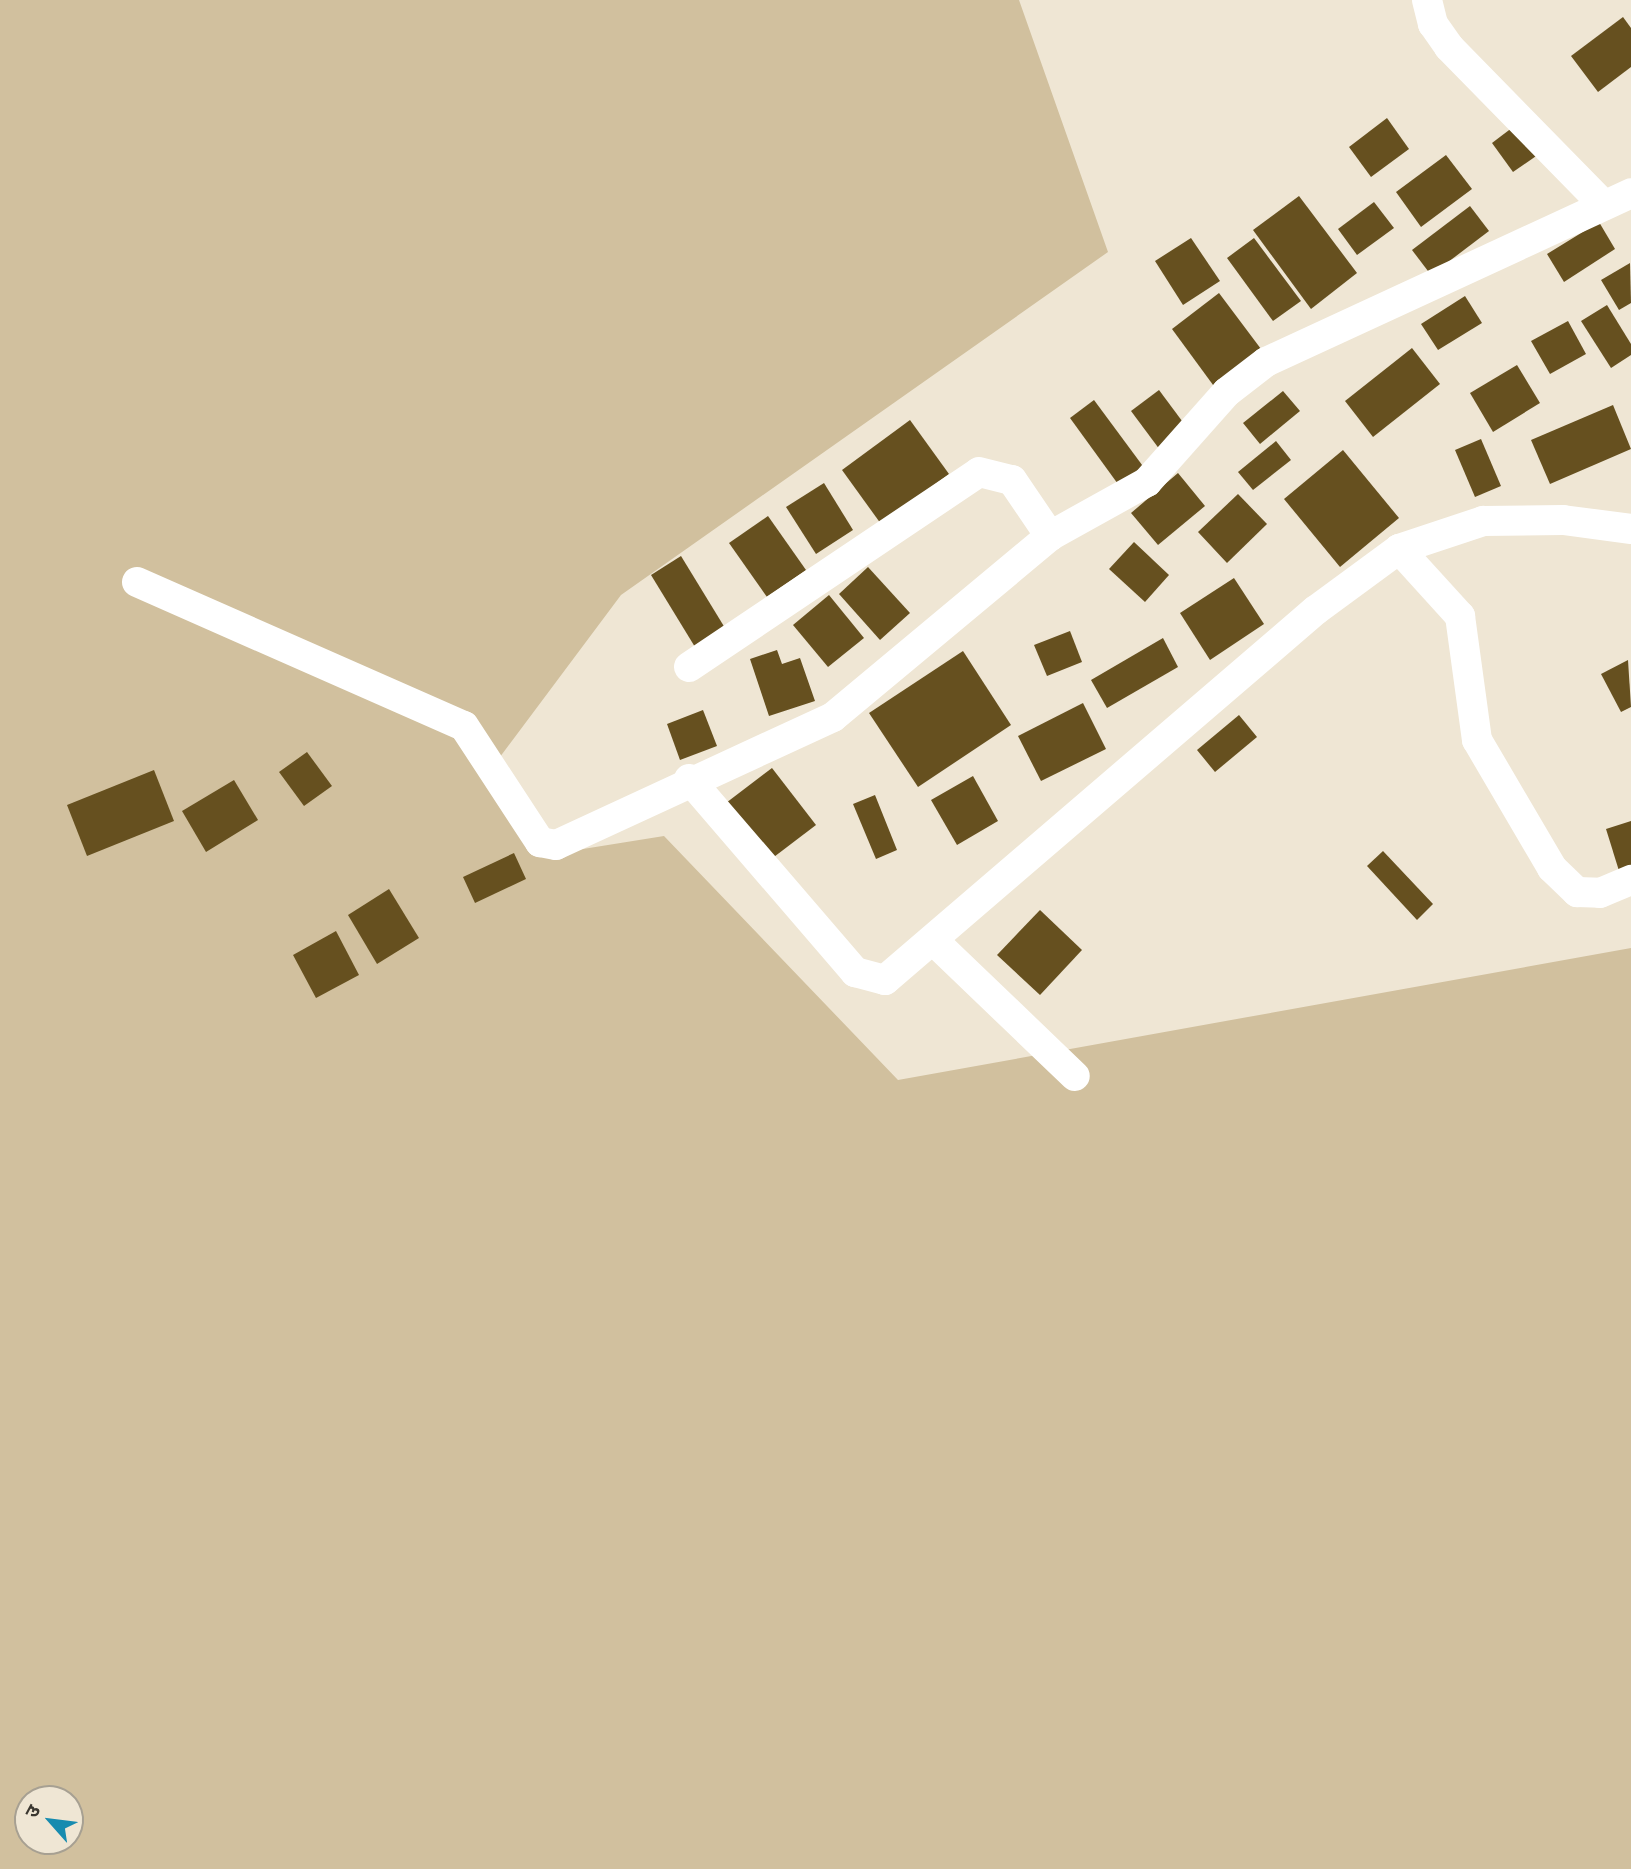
<!DOCTYPE html>
<html>
<head>
<meta charset="utf-8">
<style>
  body { margin:0 }
  #map { position:relative; width:1631px; height:1869px; overflow:hidden; background:#efe6d4; font-family:Merriweather,"Noto Sans Devanagari",serif }
  div>[style] { position:absolute }
  [style*='--x'] { left:calc(var(--x)*1px); top:calc(var(--y)*1px); width:calc(var(--w)*1px); rotate:calc(var(--a)*1deg) }
  .green>* { inset:0; background:#d1c09e }
  .building>* { inset:0; background:#66501f }
  .minor>* { height:30px; margin:-15px; padding:0 15px; transform-origin:15px; border-radius:15px; background:#fff }
  span { translate:-50% -50%; white-space:nowrap; text-align:center; line-height:1.15; -webkit-text-stroke:7px #efe6d4; paint-order:stroke }
  .north { position:absolute; left:14px; top:1785px; width:70px; height:70px; box-sizing:border-box; background:#efe6d4; border:2px solid #a7a092; border-radius:50%; rotate:298deg; font-size:19px; font-weight:700; line-height:28px; text-align:center; color:#3a3730 }
  .north::after { content:''; display:block; margin:auto; width:24px; height:32px; background:#178baf; clip-path:polygon(50% 0,100% 100%,50% 72%,0 100%) }
</style>
</head>
<body>
<div id="map">
  <div class="green">
    <div style="clip-path:polygon(evenodd,0 0,1019px 0,1108px 252px,621px 595px,494px 765px,558px 853px,664px 836px,898px 1080px,1631px 948px,1631px 1869px,0 1869px,0 0,28px 1799px,70px 1799px,70px 1841px,28px 1841px,28px 1799px)"></div>
  </div>
  <div class="building">
    <div style="clip-path:polygon(1623px 17px,1631px 28px,1631px 67px,1598px 92px,1571px 56px)"></div>
    <div style="clip-path:polygon(1387px 118px,1409px 149px,1371px 177px,1349px 147px)"></div>
    <div style="clip-path:polygon(1517px 124px,1539px 154px,1513px 172px,1492px 143px)"></div>
    <div style="clip-path:polygon(1446px 155px,1472px 189px,1421px 227px,1396px 192px)"></div>
    <div style="clip-path:polygon(1299px 196px,1357px 273px,1311px 309px,1253px 230px)"></div>
    <div style="clip-path:polygon(1374px 202px,1394px 228px,1357px 255px,1338px 229px)"></div>
    <div style="clip-path:polygon(1470px 206px,1489px 231px,1431px 275px,1412px 250px)"></div>
    <div style="clip-path:polygon(1599px 222px,1615px 249px,1564px 282px,1547px 254px)"></div>
    <div style="clip-path:polygon(1191px 238px,1220px 281px,1183px 305px,1155px 261px)"></div>
    <div style="clip-path:polygon(1254px 238px,1301px 301px,1273px 321px,1227px 258px)"></div>
    <div style="clip-path:polygon(1630px 263px,1631px 303px,1619px 310px,1601px 280px)"></div>
    <div style="clip-path:polygon(1219px 293px,1264px 353px,1216px 389px,1172px 329px)"></div>
    <div style="clip-path:polygon(1465px 296px,1482px 323px,1438px 350px,1421px 324px)"></div>
    <div style="clip-path:polygon(1607px 305px,1631px 344px,1631px 355px,1611px 368px,1581px 321px)"></div>
    <div style="clip-path:polygon(1568px 321px,1586px 354px,1550px 374px,1531px 341px)"></div>
    <div style="clip-path:polygon(1412px 348px,1440px 384px,1373px 437px,1345px 401px)"></div>
    <div style="clip-path:polygon(1517px 365px,1540px 403px,1493px 432px,1470px 393px)"></div>
    <div style="clip-path:polygon(1159px 390px,1188px 429px,1160px 450px,1131px 411px)"></div>
    <div style="clip-path:polygon(1283px 391px,1300px 411px,1260px 444px,1243px 423px)"></div>
    <div style="clip-path:polygon(1094px 400px,1148px 473px,1123px 491px,1070px 418px)"></div>
    <div style="clip-path:polygon(1613px 405px,1631px 449px,1550px 484px,1531px 440px)"></div>
    <div style="clip-path:polygon(910px 420px,949px 474px,881px 524px,842px 470px)"></div>
    <div style="clip-path:polygon(1481px 439px,1501px 486px,1475px 497px,1455px 450px)"></div>
    <div style="clip-path:polygon(1276px 441px,1291px 460px,1253px 490px,1238px 472px)"></div>
    <div style="clip-path:polygon(1343px 450px,1399px 518px,1340px 567px,1284px 499px)"></div>
    <div style="clip-path:polygon(1178px 473px,1205px 506px,1158px 545px,1131px 513px)"></div>
    <div style="clip-path:polygon(824px 483px,853px 530px,816px 554px,786px 507px)"></div>
    <div style="clip-path:polygon(1238px 494px,1267px 524px,1227px 563px,1198px 532px)"></div>
    <div style="clip-path:polygon(768px 516px,806px 570px,767px 597px,729px 543px)"></div>
    <div style="clip-path:polygon(1134px 542px,1169px 575px,1145px 602px,1109px 569px)"></div>
    <div style="clip-path:polygon(681px 556px,725px 628px,695px 647px,651px 575px)"></div>
    <div style="clip-path:polygon(868px 567px,910px 613px,880px 640px,839px 594px)"></div>
    <div style="clip-path:polygon(1234px 578px,1264px 624px,1210px 660px,1180px 613px)"></div>
    <div style="clip-path:polygon(829px 595px,864px 638px,828px 667px,793px 625px)"></div>
    <div style="clip-path:polygon(1070px 631px,1082px 662px,1047px 676px,1034px 645px)"></div>
    <div style="clip-path:polygon(1163px 638px,1178px 667px,1107px 708px,1091px 680px)"></div>
    <div style="clip-path:polygon(777px 650px,782px 664px,800px 658px,815px 701px,769px 716px,750px 659px)"></div>
    <div style="clip-path:polygon(963px 651px,1011px 725px,918px 787px,869px 713px)"></div>
    <div style="clip-path:polygon(1628px 660px,1631px 707px,1621px 712px,1601px 674px)"></div>
    <div style="clip-path:polygon(1083px 703px,1106px 749px,1041px 781px,1018px 736px)"></div>
    <div style="clip-path:polygon(703px 710px,717px 746px,680px 760px,667px 724px)"></div>
    <div style="clip-path:polygon(1239px 715px,1257px 737px,1215px 772px,1197px 750px)"></div>
    <div style="clip-path:polygon(307px 752px,332px 786px,304px 806px,279px 772px)"></div>
    <div style="clip-path:polygon(772px 768px,816px 825px,766px 863px,722px 806px)"></div>
    <div style="clip-path:polygon(154px 770px,174px 821px,87px 856px,67px 805px)"></div>
    <div style="clip-path:polygon(973px 776px,998px 821px,957px 845px,931px 800px)"></div>
    <div style="clip-path:polygon(234px 780px,258px 820px,206px 852px,182px 811px)"></div>
    <div style="clip-path:polygon(875px 795px,897px 850px,876px 859px,853px 804px)"></div>
    <div style="clip-path:polygon(1631px 821px,1631px 870px,1620px 874px,1606px 829px)"></div>
    <div style="clip-path:polygon(1383px 851px,1433px 904px,1417px 920px,1367px 866px)"></div>
    <div style="clip-path:polygon(514px 853px,526px 879px,475px 903px,463px 877px)"></div>
    <div style="clip-path:polygon(389px 889px,419px 938px,377px 964px,348px 915px)"></div>
    <div style="clip-path:polygon(1040px 910px,1082px 950px,1040px 995px,997px 955px)"></div>
    <div style="clip-path:polygon(336px 931px,359px 975px,316px 998px,293px 955px)"></div>
  </div>
  <div class="minor">
    <div style="--x:1427;--y:0;--w:25;--a:76"></div>
    <div style="--x:1433;--y:24;--w:28;--a:55"></div>
    <div style="--x:1449;--y:47;--w:217;--a:45.6"></div>
    <div style="--x:1399;--y:549;--w:91;--a:47.7"></div>
    <div style="--x:1460;--y:616;--w:125;--a:82.2"></div>
    <div style="--x:1477;--y:740;--w:148;--a:59.6"></div>
    <div style="--x:1552;--y:868;--w:35;--a:44"></div>
    <div style="--x:1577;--y:892;--w:23;--a:2"></div>
    <div style="--x:1600;--y:893;--w:34;--a:-23"></div>
    <div style="--x:137;--y:582;--w:357;--a:23.8"></div>
    <div style="--x:464;--y:726;--w:139;--a:56.8"></div>
    <div style="--x:540;--y:842;--w:16;--a:11"></div>
    <div style="--x:556;--y:845;--w:305;--a:-24.8"></div>
    <div style="--x:833;--y:717;--w:283;--a:-39.8"></div>
    <div style="--x:1050;--y:536;--w:111;--a:-29.1"></div>
    <div style="--x:1147;--y:482;--w:120;--a:-48.4"></div>
    <div style="--x:1227;--y:392;--w:49;--a:-37.6"></div>
    <div style="--x:1266;--y:362;--w:402;--a:-24.8"></div>
    <div style="--x:689;--y:667;--w:349;--a:-33.9"></div>
    <div style="--x:979;--y:472;--w:34;--a:14"></div>
    <div style="--x:1012;--y:480;--w:68;--a:55.8"></div>
    <div style="--x:689;--y:779;--w:255;--a:49.3"></div>
    <div style="--x:855;--y:972;--w:31;--a:15"></div>
    <div style="--x:885;--y:980;--w:568;--a:-40.65"></div>
    <div style="--x:1316;--y:610;--w:103;--a:-36.3"></div>
    <div style="--x:1399;--y:549;--w:89;--a:-18.4"></div>
    <div style="--x:1483;--y:521;--w:80;--a:-0.7"></div>
    <div style="--x:1563;--y:520;--w:69;--a:7.5"></div>
    <div style="--x:934;--y:941;--w:195;--a:43.8"></div>
  </div>
  <div class="north">उ</div>
</div>
</body>
</html>
